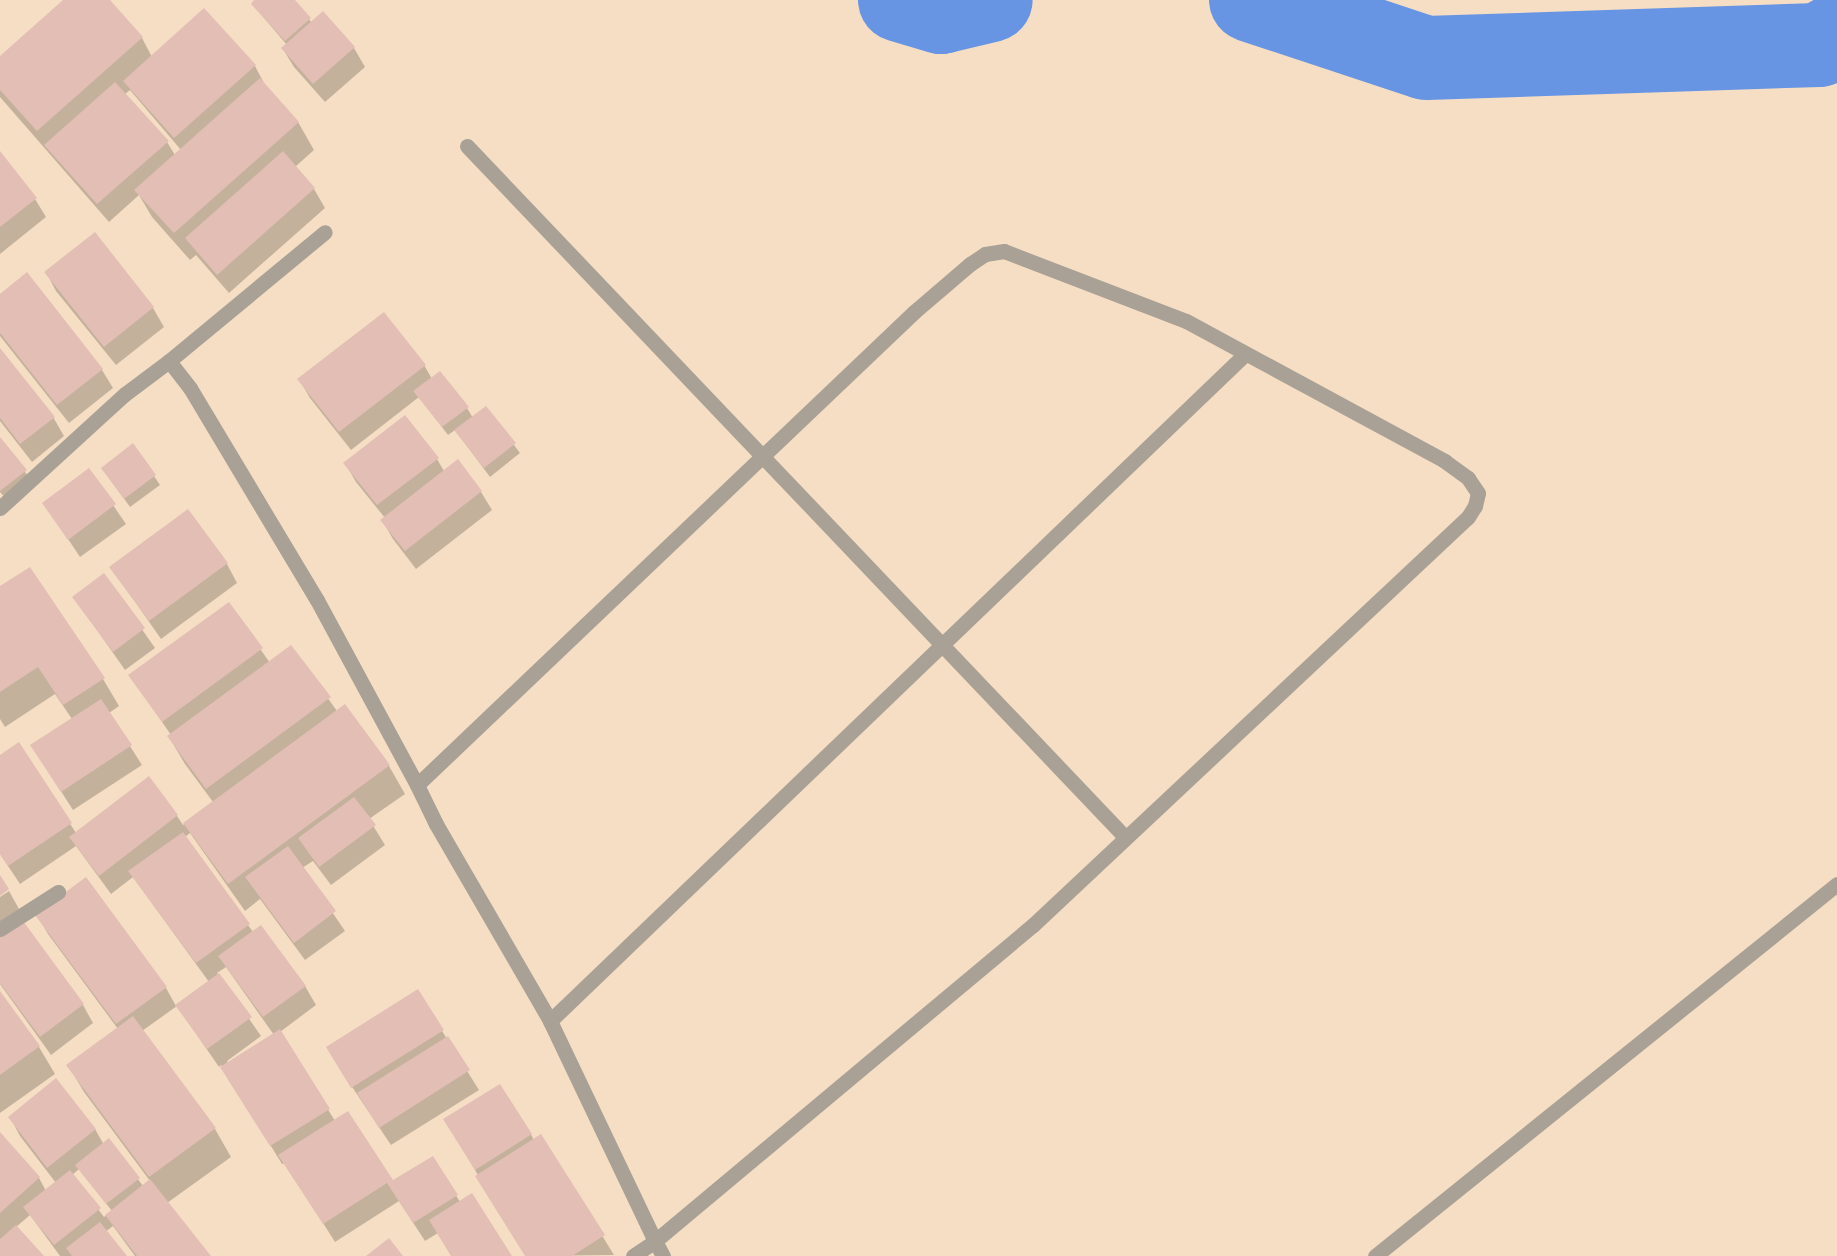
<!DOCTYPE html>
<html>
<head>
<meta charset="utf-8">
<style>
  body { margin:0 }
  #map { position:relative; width:1837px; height:1256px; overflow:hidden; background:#f6dec4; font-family:Inter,sans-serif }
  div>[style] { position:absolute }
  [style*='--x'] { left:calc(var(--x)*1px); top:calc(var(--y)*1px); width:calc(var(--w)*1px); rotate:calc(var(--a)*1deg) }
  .shadow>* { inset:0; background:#0003 }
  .river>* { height:84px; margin:-42px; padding:0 42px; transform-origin:42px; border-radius:42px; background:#6795e3 }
  .building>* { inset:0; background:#e2beb5 }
  .minor>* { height:15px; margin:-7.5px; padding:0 7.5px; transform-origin:7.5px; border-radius:7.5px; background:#a9a195 }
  span { translate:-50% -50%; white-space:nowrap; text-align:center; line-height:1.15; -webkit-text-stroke:4.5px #fff; paint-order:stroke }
</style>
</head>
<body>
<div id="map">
  <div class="shadow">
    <div style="clip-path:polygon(evenodd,65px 0,107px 0,142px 38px,152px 57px,204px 11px,255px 66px,265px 85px,298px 122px,314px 150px,295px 167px,314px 189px,325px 208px,229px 293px,196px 255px,190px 260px,152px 217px,139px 195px,109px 222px,0 97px,0 58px,65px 0,130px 90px,181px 150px,175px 155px,167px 142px,124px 95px,130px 90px)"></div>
    <div style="clip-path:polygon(257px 0,293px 0,312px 23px,323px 13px,354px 48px,365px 67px,325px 102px,294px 67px,283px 49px,287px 45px,252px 4px)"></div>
    <div style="clip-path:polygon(0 154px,35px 199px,46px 217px,0 254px)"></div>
    <div style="clip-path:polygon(94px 234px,153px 308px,164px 327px,116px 365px,56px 291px,46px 272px)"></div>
    <div style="clip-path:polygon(0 296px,102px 370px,113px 388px,69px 423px,0 336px)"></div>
    <div style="clip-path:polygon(0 351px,53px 417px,64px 436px,32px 462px,0 421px)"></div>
    <div style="clip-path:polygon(424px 365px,432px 379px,467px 408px,473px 418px,486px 408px,520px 453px,490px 477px,455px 430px,448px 435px,419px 397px,351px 450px,310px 398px,299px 379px)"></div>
    <div style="clip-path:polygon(0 439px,31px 480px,6px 499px,0 492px)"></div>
    <div style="clip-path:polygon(133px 445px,160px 485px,130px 507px,102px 468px)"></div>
    <div style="clip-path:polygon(437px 459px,444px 471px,481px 492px,492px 510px,416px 569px,393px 539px,382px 520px,385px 518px,356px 482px,345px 463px)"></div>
    <div style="clip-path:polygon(89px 470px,126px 524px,80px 557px,44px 503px)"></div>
    <div style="clip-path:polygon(227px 564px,237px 583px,161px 639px,111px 567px)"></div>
    <div style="clip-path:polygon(104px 575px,155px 648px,125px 670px,74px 597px)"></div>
    <div style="clip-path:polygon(0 588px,103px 679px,119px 706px,109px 713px,142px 765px,73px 810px,32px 746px,72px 719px,55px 694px,5px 727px,0 719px)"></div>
    <div style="clip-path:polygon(evenodd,229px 604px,270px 663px,291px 647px,337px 711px,345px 706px,389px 766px,405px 794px,369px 819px,385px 845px,331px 885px,313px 861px,302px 868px,345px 931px,305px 960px,260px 899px,245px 911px,190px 833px,185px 837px,253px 932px,305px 986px,316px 1005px,280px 1032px,335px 1121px,392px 1182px,433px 1158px,460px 1202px,510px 1256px,452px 1256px,438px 1233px,425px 1241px,399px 1201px,335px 1242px,285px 1163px,282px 1164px,221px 1065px,219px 1067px,177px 1006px,142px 1031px,215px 1129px,231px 1157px,167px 1203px,209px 1256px,135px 1256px,113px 1226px,105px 1232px,125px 1256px,60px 1256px,30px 1215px,16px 1227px,42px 1256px,0 1256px,0 1135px,39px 1178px,46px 1191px,56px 1183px,20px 1136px,10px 1117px,95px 1129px,104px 1145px,109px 1140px,143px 1186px,150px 1181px,84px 1092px,68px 1065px,118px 1029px,48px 934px,37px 915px,166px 988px,176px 1006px,209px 982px,133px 877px,111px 894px,76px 846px,20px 884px,0 854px,0 757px,19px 745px,76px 833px,177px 816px,183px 825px,213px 802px,185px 764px,169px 737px,171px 735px,130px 675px,229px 604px,226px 967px,274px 1035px,228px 1063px,227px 1061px,261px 1036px,217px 973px,226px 967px,229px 604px,79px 1169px,112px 1211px,104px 1217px,72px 1175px,79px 1169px)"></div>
    <div style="clip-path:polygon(9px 891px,19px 909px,0 922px,0 897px)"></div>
    <div style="clip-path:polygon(0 939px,83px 1005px,93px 1023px,51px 1055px,0 984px)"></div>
    <div style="clip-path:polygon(417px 991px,479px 1090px,391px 1145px,338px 1066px)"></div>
    <div style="clip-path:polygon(0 993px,39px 1047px,55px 1074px,0 1113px)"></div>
    <div style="clip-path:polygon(531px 1134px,534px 1141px,541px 1136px,614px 1255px,526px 1256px,456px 1138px)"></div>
  </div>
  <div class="river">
    <div style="--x:900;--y:0;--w:43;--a:16.3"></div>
    <div style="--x:941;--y:12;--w:51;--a:-13.5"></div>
    <div style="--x:1251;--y:0;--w:184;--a:18.3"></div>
    <div style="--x:1426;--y:58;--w:393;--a:-1.9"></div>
    <div style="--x:1819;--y:45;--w:21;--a:-29"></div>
  </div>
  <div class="building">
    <div style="clip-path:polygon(63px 0,110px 0,143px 37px,37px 131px,0 90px,0 56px)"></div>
    <div style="clip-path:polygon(254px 0,295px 0,311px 18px,285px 41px,251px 4px)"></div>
    <div style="clip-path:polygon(204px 8px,256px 65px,174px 138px,123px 81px)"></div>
    <div style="clip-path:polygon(323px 11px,355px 47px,313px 84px,281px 48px)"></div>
    <div style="clip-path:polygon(260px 78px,299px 122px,174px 233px,134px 190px)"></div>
    <div style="clip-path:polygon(115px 82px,169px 141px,97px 204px,44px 145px)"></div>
    <div style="clip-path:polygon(0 151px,37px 198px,0 227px)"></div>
    <div style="clip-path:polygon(283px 151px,315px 188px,217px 275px,185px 238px)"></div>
    <div style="clip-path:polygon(95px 232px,154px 307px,104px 347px,44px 272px)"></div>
    <div style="clip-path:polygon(27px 272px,103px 369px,57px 405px,0 333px,0 294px)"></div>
    <div style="clip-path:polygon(384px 312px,426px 365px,339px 432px,297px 379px)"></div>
    <div style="clip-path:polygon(0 348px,55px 417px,20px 444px,0 418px)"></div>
    <div style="clip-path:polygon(440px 371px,469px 407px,442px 427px,413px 391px)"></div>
    <div style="clip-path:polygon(486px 406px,516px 443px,484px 468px,454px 430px)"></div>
    <div style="clip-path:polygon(405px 415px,439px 458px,377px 505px,343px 463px)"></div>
    <div style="clip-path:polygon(0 437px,27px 470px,0 491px)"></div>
    <div style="clip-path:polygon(133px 443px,156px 475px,124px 499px,101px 468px)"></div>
    <div style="clip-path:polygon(458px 459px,482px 491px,405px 551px,380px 520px)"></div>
    <div style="clip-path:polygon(89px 468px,116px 504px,68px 540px,42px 503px)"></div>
    <div style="clip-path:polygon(188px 509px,228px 563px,149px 621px,109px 567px)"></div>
    <div style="clip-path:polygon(30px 567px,105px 678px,63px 705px,38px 667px,0 692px,0 586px)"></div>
    <div style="clip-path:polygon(104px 573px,145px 628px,113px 652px,72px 597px)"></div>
    <div style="clip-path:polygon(229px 602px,263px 648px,162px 722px,128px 675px)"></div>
    <div style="clip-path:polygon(291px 645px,331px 697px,206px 789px,167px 736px)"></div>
    <div style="clip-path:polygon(101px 699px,132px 745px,61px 792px,30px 745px)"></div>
    <div style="clip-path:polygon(345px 704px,390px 765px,228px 884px,183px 823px)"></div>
    <div style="clip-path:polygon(19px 742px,72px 823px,8px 866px,0 854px,0 755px)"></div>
    <div style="clip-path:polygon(149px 776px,178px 815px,99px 876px,69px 837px)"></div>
    <div style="clip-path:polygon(354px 797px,376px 825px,319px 867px,298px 838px)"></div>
    <div style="clip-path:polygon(183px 832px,250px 924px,196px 963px,128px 871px)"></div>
    <div style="clip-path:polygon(288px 846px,336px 911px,294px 943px,245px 877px)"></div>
    <div style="clip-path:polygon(0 875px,9px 889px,0 896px)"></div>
    <div style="clip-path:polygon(86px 877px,167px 987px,116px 1024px,35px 915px)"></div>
    <div style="clip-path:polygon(23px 921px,84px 1004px,40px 1037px,0 983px,0 937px)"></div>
    <div style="clip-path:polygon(261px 925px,306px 986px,263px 1017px,218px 956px)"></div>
    <div style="clip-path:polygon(219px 973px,252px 1017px,207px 1049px,175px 1005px)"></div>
    <div style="clip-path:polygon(418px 989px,444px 1030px,351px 1088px,326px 1047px)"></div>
    <div style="clip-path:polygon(0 991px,40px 1046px,0 1075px)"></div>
    <div style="clip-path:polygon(133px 1016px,216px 1128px,149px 1177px,66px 1065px)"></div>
    <div style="clip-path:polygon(280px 1029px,330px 1109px,270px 1146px,220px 1067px)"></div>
    <div style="clip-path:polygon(448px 1036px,470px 1070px,379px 1128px,357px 1093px)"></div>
    <div style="clip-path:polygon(56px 1078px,96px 1129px,47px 1168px,8px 1117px)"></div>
    <div style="clip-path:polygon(500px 1084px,532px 1134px,475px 1170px,443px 1119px)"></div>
    <div style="clip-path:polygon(348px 1111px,393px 1180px,433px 1156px,458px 1195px,413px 1223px,387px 1183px,323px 1224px,278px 1155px)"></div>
    <div style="clip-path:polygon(0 1132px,40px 1177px,0 1213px)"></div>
    <div style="clip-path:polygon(541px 1134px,605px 1235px,572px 1256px,525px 1256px,475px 1176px)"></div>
    <div style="clip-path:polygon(109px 1138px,140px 1178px,106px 1204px,75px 1165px)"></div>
    <div style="clip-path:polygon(70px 1170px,101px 1208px,54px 1245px,23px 1207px)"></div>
    <div style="clip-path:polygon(150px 1179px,211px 1256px,137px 1256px,105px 1215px)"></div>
    <div style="clip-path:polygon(472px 1193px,512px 1256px,451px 1256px,429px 1220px)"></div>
    <div style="clip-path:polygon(100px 1222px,127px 1256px,72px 1256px,66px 1248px)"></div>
    <div style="clip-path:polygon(16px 1225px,44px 1256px,0 1256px,0 1239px)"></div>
    <div style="clip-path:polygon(389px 1238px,403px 1256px,366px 1256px)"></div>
  </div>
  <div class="minor">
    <div style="--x:467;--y:146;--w:954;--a:46.4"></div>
    <div style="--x:169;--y:361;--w:34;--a:52"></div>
    <div style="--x:190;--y:388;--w:247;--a:59.1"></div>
    <div style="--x:317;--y:600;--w:210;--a:61.6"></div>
    <div style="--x:0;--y:508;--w:169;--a:-42.4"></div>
    <div style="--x:125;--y:394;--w:55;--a:-36.9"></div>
    <div style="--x:169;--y:361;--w:202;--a:-39.6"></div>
    <div style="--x:0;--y:929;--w:69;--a:-32.5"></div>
    <div style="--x:550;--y:1021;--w:963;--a:-43.82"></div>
    <div style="--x:633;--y:1256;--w:27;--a:-34"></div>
    <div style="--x:655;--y:1241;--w:493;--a:-39.9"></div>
    <div style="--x:1033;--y:925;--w:596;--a:-43.17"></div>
    <div style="--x:1468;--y:517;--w:13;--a:-58"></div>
    <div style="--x:1475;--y:506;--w:13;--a:-77"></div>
    <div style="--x:1478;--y:493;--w:18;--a:-124"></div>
    <div style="--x:1468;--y:478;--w:29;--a:-144"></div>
    <div style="--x:1445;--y:461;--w:294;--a:-151.6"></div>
    <div style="--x:1186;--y:321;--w:195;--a:-159"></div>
    <div style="--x:1004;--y:251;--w:19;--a:171"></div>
    <div style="--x:985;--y:254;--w:18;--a:146"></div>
    <div style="--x:970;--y:264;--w:74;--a:139.4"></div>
    <div style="--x:914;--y:312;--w:686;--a:136.42"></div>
    <div style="--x:417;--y:785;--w:43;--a:64"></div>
    <div style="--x:436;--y:824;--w:228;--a:59.9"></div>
    <div style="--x:550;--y:1021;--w:244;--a:64.5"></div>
    <div style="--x:655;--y:1241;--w:17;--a:62"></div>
    <div style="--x:1375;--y:1256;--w:593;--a:-38.84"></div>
  </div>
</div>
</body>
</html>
